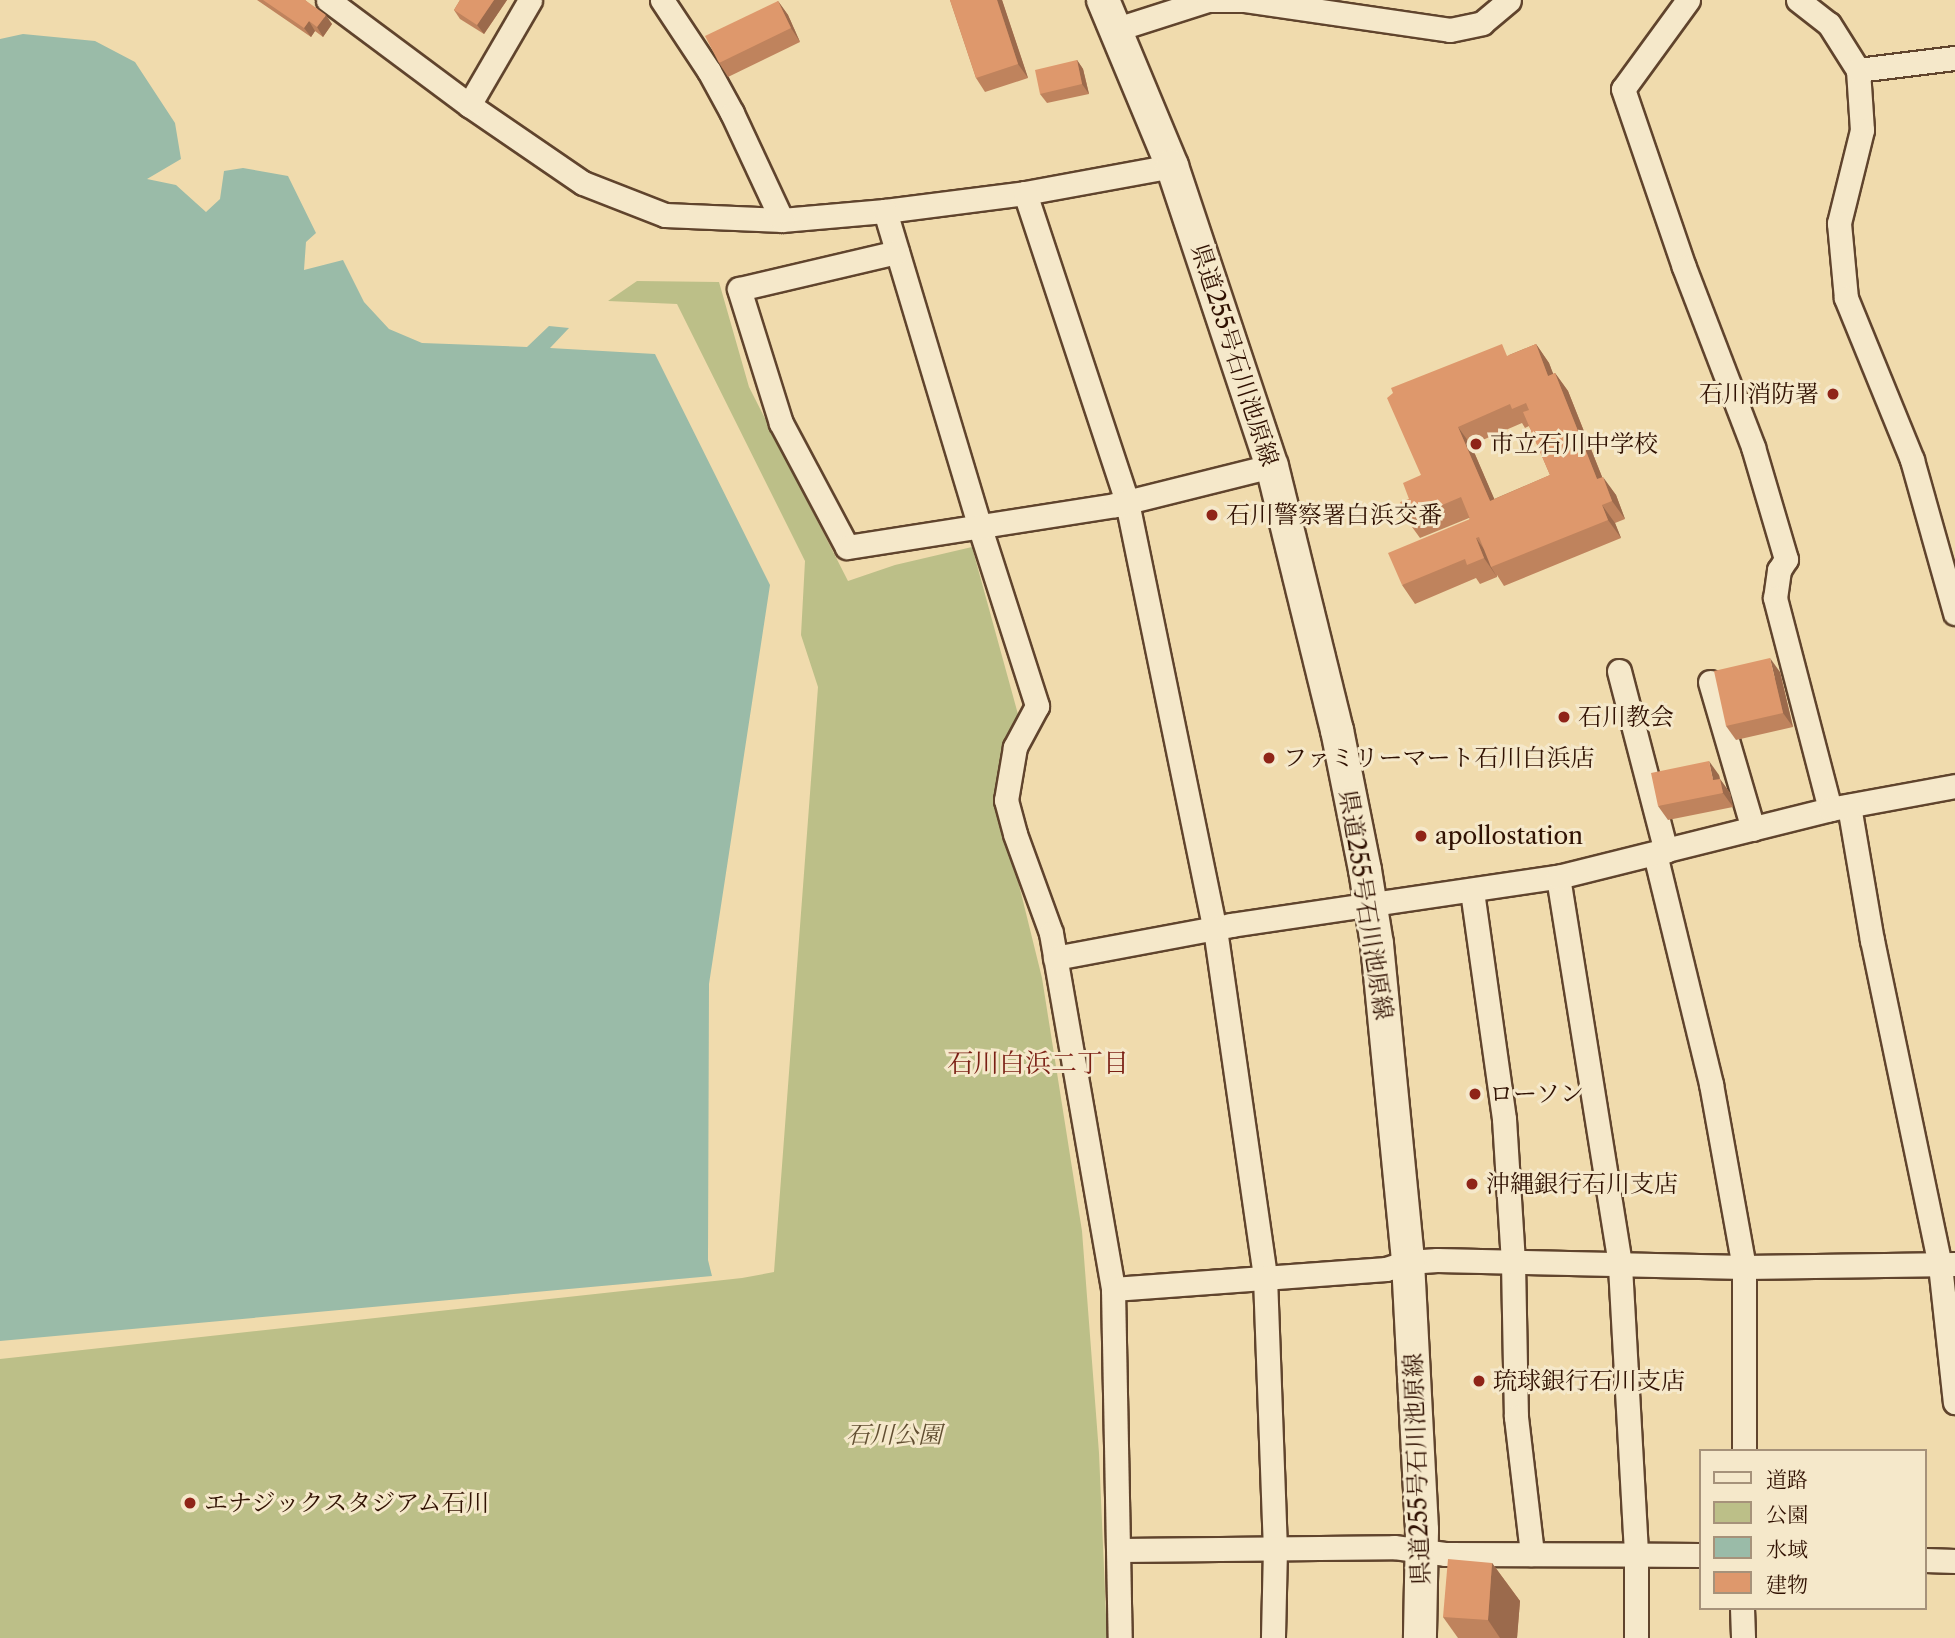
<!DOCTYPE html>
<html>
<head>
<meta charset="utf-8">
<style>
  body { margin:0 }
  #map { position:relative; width:1955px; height:1638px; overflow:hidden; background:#f0dbad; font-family:"Libre Caslon Text","Noto Serif JP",serif }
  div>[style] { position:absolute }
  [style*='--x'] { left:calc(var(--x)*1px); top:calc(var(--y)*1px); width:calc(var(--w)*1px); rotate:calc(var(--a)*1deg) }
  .green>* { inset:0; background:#bcbf88 }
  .water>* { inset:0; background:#9abba8 }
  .roads { filter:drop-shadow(2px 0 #60442d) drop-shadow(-2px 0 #60442d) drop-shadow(0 2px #60442d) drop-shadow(0 -2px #60442d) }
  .minor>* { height:23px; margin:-11.5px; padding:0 11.5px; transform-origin:11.5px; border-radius:11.5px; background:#f5e8ca }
  .secondary>* { height:32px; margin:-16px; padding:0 16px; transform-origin:16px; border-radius:16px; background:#f5e8ca }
  .wall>* { inset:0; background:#bf835d }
  .shaded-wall>* { inset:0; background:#9b6a4c }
  .building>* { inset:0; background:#de986c }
  .dots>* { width:19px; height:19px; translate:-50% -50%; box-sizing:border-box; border:4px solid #f5e8ca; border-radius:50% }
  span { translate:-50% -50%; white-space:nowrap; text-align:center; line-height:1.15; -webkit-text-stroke:6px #f5e8ca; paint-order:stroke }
  .street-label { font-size:24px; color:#301102 }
  .poi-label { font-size:24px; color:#301102 }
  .right { translate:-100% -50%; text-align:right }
  .left { translate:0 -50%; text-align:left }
  .park-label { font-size:24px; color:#614e31; font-style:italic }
  .neighbourhood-label { font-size:26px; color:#7a1f14 }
  .legend { position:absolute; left:1699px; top:1449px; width:228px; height:161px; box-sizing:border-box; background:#f5e8ca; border:2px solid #a6927a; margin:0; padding:9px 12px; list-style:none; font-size:21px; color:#301102 }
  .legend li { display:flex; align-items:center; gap:14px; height:35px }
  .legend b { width:35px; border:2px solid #a6927a }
</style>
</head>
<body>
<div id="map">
  <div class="green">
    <div style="clip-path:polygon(637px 281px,719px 282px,749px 387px,848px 581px,895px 565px,972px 547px,1019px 718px,999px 804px,1042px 978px,1082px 1231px,1099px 1453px,1107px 1638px,0 1638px,0 1359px,742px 1278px,774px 1272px,818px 687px,801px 635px,805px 561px,677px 304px,608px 301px)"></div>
  </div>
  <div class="water">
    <div style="clip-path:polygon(23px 34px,95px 41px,135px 62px,175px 123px,181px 159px,147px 179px,176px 185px,206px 212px,220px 199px,224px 171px,243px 168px,288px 176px,316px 233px,306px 242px,304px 270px,343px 260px,364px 302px,389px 329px,422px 343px,527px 347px,549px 326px,569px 328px,550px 348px,655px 354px,770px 585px,709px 984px,708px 1260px,712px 1276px,0 1341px,0 39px)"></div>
  </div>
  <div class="roads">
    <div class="minor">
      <div style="--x:328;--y:0;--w:176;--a:36.7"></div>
      <div style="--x:469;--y:105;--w:138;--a:34.4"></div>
      <div style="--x:583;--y:183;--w:88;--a:21.3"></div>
      <div style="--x:665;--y:215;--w:117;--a:2.4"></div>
      <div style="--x:782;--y:220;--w:103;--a:-5"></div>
      <div style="--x:885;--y:211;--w:141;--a:-7.3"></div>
      <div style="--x:1025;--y:193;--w:149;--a:-10.4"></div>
      <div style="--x:662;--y:0;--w:85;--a:56.5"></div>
      <div style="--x:709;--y:71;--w:48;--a:61.3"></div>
      <div style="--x:732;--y:113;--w:118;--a:65"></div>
      <div style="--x:1688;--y:0;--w:110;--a:126.1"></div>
      <div style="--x:1623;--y:89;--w:188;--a:71.1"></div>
      <div style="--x:1684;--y:267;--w:193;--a:69"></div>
      <div style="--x:1753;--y:447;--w:117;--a:73.6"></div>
      <div style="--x:1786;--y:559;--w:13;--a:122"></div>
      <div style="--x:1779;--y:570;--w:28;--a:98"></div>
      <div style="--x:1775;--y:598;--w:218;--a:75.4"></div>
      <div style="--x:1798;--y:0;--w:39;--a:38"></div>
      <div style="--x:1829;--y:24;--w:54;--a:57.8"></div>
      <div style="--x:1858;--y:70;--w:60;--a:86.2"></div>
      <div style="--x:1862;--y:130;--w:96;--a:103.9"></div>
      <div style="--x:1839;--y:223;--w:75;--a:84.7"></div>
      <div style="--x:1846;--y:298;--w:175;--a:67.8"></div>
      <div style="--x:1912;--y:460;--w:159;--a:74.3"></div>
      <div style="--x:1117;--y:29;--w:96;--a:-17.7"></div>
      <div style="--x:1208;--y:0;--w:37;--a:0"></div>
      <div style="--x:1245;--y:0;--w:207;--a:8.3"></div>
      <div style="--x:1450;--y:30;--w:33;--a:-12"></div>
      <div style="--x:1482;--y:23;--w:35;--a:-40"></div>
      <div style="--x:1858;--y:70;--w:98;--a:-7.1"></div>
      <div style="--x:469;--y:105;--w:121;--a:-59.8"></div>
      <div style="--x:1025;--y:193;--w:325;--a:71.7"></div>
      <div style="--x:1127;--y:502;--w:436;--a:78.4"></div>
      <div style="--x:1215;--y:929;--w:352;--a:81.8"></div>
      <div style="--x:1265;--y:1277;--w:271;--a:87.9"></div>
      <div style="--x:1275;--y:1548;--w:90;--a:91.3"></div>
      <div style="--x:885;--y:211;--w:331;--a:73.3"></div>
      <div style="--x:980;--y:528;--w:187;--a:72.2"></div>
      <div style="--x:1037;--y:706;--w:47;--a:118.2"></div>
      <div style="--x:1015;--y:747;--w:54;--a:99.6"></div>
      <div style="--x:1006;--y:800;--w:35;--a:75"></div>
      <div style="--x:1015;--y:834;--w:105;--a:70"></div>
      <div style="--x:1051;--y:933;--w:361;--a:80.1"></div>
      <div style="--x:1113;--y:1289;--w:349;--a:88.9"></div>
      <div style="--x:897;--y:252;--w:162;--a:166.8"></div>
      <div style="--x:739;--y:289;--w:140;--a:72.6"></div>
      <div style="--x:781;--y:423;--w:140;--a:62"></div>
      <div style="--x:847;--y:547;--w:271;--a:-8.9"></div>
      <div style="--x:1115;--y:505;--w:162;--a:-14"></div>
      <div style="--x:1619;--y:671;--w:186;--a:75.4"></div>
      <div style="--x:1710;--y:682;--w:153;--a:73.7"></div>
      <div style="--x:1849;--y:806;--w:136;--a:80.3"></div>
      <div style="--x:1872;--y:940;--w:332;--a:78.2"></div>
      <div style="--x:1940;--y:1265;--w:138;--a:83.8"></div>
      <div style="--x:1655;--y:854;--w:237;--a:76.3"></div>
      <div style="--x:1711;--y:1084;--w:186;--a:79.8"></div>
      <div style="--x:1744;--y:1267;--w:184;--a:90"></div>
      <div style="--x:1558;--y:877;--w:394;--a:80.9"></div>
      <div style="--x:1620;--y:1266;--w:287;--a:86.8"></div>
      <div style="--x:1636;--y:1553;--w:85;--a:90"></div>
      <div style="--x:1472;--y:891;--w:230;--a:82"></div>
      <div style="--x:1504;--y:1119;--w:143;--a:86.4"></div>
      <div style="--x:1513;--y:1262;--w:155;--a:88.9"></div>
      <div style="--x:1516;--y:1417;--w:138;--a:83.3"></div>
      <div style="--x:1055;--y:958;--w:179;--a:-10.6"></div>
      <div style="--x:1231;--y:925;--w:331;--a:-8.4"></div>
      <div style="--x:1558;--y:877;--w:280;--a:-14"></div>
      <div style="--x:1830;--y:809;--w:127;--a:-10.4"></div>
      <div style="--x:1113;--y:1289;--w:274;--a:-4.2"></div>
      <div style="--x:1386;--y:1269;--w:23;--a:-18"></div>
      <div style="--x:1408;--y:1262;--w:29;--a:-4"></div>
      <div style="--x:1437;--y:1260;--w:307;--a:1.3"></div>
      <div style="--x:1744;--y:1267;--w:211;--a:-0.8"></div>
      <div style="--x:1120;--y:1550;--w:274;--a:-0.6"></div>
      <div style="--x:1394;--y:1547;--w:51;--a:7.8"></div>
      <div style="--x:1445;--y:1554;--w:256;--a:0.2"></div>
      <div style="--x:1925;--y:1560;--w:30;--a:2"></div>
      <div style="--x:1742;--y:1608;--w:30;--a:88"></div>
    </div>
    <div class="secondary">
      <div style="--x:1103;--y:0;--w:180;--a:67.4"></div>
      <div style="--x:1172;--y:166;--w:316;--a:71.6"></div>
      <div style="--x:1272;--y:466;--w:272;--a:76.2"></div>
      <div style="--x:1337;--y:730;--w:143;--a:78.7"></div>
      <div style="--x:1365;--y:870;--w:75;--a:80.8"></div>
      <div style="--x:1377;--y:944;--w:320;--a:84.4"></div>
      <div style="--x:1408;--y:1262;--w:268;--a:87"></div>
      <div style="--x:1422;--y:1530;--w:108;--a:91.1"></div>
    </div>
  </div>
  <div class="wall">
    <div style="clip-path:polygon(257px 0,305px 0,332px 24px,323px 37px,315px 31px,311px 37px)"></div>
    <div style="clip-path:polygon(460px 0,507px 0,484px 34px,460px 19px,454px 10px)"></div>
    <div style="clip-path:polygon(950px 0,1002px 0,1028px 78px,985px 92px,976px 78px)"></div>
    <div style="clip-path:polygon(778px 1px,788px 15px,800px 42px,728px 77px,719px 63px)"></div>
    <div style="clip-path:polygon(1077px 60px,1083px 69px,1089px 94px,1047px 103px,1040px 94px)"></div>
    <div style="clip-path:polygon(evenodd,1536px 344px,1549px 363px,1553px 374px,1555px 373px,1568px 391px,1602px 477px,1616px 495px,1625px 519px,1615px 523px,1621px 538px,1504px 586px,1497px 575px,1497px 577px,1480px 584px,1476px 578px,1415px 604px,1402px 585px,1470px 519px,1469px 518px,1420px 538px,1407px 520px,1409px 499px,1421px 475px,1509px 355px,1536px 344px,1522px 423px,1525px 428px,1529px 426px,1550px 475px,1494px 499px,1471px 445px,1522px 423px)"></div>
    <div style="clip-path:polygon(1780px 672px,1793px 727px,1736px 740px,1726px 726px)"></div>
    <div style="clip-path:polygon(1719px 775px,1720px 779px,1730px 793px,1733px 807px,1668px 820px,1658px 806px)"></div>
    <div style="clip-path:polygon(1492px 1563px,1520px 1601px,1517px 1638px,1458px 1638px,1443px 1617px)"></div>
  </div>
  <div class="shaded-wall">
    <div style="clip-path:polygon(494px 0,507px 0,484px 34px,477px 25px)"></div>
    <div style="clip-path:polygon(997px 0,1002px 0,1028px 78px,1018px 64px)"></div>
    <div style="clip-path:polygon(778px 1px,788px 15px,800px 42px,791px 28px)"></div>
    <div style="clip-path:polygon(326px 15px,332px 24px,323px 37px,317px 27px)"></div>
    <div style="clip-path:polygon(309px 21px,315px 31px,311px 37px,304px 28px)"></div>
    <div style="clip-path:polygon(1077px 60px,1083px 69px,1089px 94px,1082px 84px)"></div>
    <div style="clip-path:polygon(1536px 344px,1549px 363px,1561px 394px,1548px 376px)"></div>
    <div style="clip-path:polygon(1555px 373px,1568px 391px,1610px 497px,1597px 479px)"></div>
    <div style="clip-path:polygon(1458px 427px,1471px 445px,1503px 519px,1490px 501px)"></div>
    <div style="clip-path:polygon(1603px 477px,1616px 495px,1625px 519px,1612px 501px)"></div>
    <div style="clip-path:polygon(1602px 505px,1615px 523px,1621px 538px,1608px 520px)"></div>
    <div style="clip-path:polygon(1476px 538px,1489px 556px,1491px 567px,1497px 577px,1484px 558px)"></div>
    <div style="clip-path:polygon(1770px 658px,1780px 672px,1793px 727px,1783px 713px)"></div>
    <div style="clip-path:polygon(1709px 761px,1719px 775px,1723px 794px,1713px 780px)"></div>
    <div style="clip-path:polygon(1720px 779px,1730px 793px,1733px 807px,1723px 793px)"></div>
    <div style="clip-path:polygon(1492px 1563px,1520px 1601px,1517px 1638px,1500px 1638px,1488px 1620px)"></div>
  </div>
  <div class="building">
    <div style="clip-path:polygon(263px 0,305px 0,326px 15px,317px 27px,309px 21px,304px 28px)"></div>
    <div style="clip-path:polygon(460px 0,494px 0,477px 25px,454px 10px)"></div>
    <div style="clip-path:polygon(950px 0,997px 0,1018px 64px,976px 78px)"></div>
    <div style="clip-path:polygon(778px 1px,791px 28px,719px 63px,705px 36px)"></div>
    <div style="clip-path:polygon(1077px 60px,1082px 84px,1040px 94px,1035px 70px)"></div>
    <div style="clip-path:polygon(evenodd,1502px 344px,1507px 356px,1536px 344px,1548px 376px,1555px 373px,1597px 479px,1603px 477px,1612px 501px,1602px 505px,1608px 520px,1491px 567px,1479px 537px,1476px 538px,1484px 558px,1467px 565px,1465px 559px,1402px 585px,1388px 553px,1470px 519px,1461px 497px,1407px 520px,1400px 502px,1409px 499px,1403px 483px,1421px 475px,1387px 398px,1393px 393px,1391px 388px,1502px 344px,1526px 403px,1529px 410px,1523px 412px,1550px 475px,1490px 501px,1458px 427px,1510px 404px,1512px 409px,1526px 403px)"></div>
    <div style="clip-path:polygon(1770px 658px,1783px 713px,1726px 726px,1714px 671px)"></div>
    <div style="clip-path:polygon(1709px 761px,1713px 780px,1720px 779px,1723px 793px,1658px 806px,1651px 773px)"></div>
    <div style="clip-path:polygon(1448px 1559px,1492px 1563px,1488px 1620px,1443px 1617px)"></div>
  </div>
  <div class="dots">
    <div style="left:1833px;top:394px;background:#8f2418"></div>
    <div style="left:1476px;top:444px;background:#8f2418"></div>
    <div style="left:1212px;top:515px;background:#8f2418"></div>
    <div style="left:1564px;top:717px;background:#8f2418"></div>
    <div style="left:1269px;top:758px;background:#8f2418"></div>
    <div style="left:1421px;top:836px;background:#8f2418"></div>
    <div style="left:1475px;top:1094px;background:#8f2418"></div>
    <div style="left:1472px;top:1184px;background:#8f2418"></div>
    <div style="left:1479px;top:1381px;background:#8f2418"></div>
    <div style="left:190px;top:1503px;background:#8f2418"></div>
  </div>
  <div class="street-label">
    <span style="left:1235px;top:355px;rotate:72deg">県道255号石川池原線</span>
    <span style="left:1366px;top:905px;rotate:81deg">県道255号石川池原線</span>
    <span style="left:1417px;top:1469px;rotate:-92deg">県道255号石川池原線</span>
  </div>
  <div class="poi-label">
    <span class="right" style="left:1819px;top:394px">石川消防署</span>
    <span class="left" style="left:1490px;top:444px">市立石川中学校</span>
    <span class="left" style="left:1226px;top:515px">石川警察署白浜交番</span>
    <span class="left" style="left:1578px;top:717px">石川教会</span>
    <span class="left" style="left:1283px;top:758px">ファミリーマート石川白浜店</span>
    <span class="left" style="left:1435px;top:836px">apollostation</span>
    <span class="left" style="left:1489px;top:1094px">ローソン</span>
    <span class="left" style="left:1486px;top:1184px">沖縄銀行石川支店</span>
    <span class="left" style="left:1493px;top:1381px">琉球銀行石川支店</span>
    <span class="left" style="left:204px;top:1503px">エナジックスタジアム石川</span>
  </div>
  <div class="park-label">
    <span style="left:894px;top:1435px">石川公園</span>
  </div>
  <div class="neighbourhood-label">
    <span style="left:1038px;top:1064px">石川白浜二丁目</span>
  </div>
  <ul class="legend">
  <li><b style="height:9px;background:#f5e8ca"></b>道路</li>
  <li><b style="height:19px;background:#bcbf88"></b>公園</li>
  <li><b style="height:19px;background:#9abba8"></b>水域</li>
  <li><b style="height:19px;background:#de986c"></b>建物</li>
  </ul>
</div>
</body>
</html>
